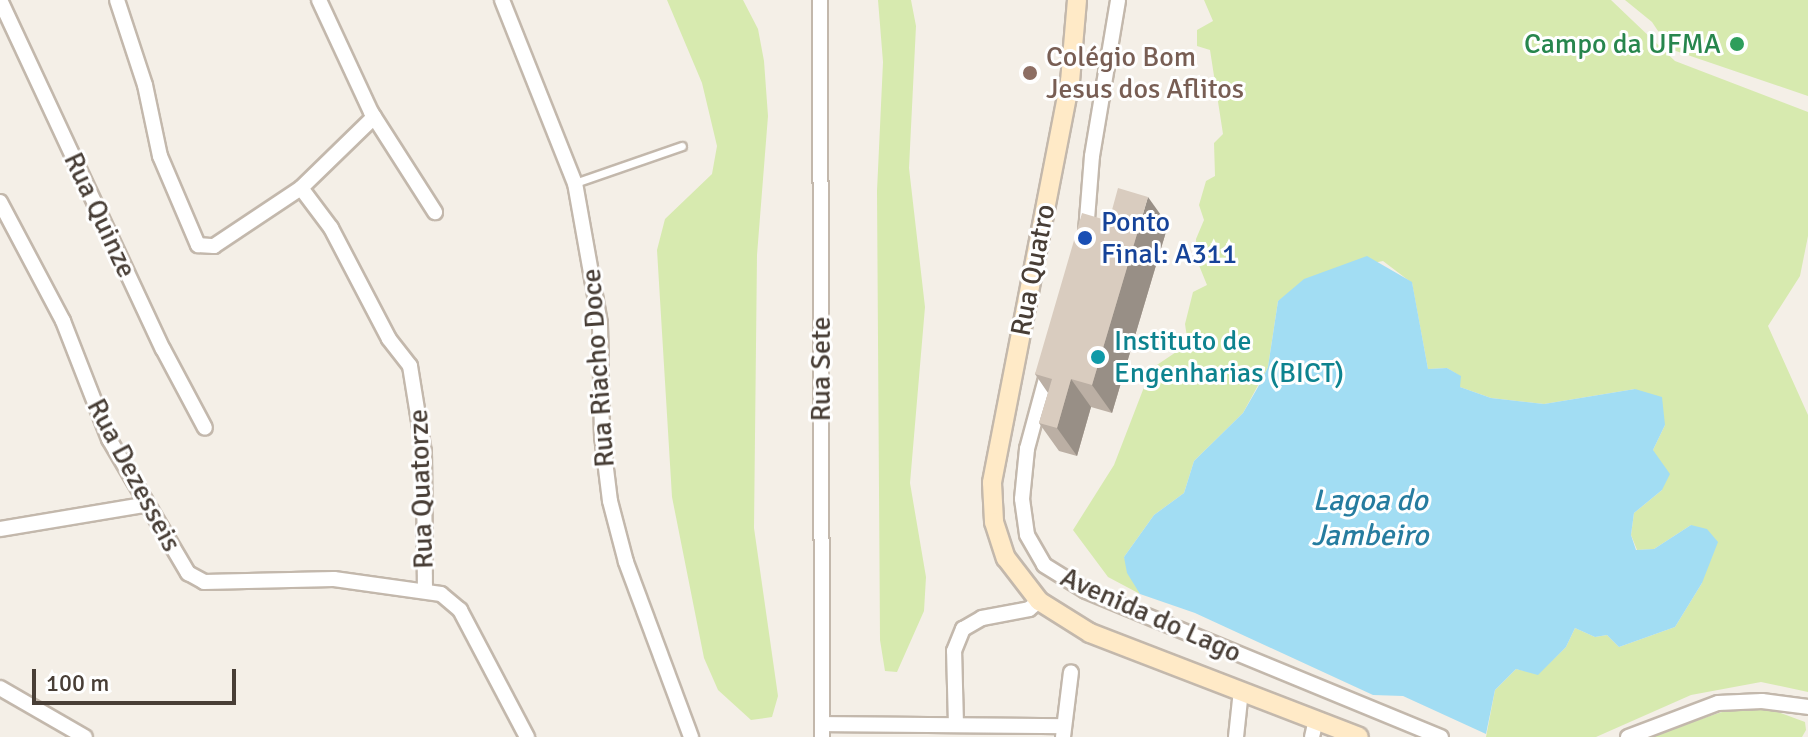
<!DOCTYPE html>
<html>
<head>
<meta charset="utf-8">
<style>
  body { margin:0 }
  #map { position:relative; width:1808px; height:737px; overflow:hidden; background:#f4efe7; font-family:Signika,sans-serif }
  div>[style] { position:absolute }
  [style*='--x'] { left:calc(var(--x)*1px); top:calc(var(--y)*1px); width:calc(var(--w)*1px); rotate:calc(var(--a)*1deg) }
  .green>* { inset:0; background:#d7eaaf }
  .water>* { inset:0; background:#a2ddf3 }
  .roads { filter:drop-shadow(2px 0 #c3b8ac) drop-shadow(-2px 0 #c3b8ac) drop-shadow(0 2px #c3b8ac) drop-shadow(0 -2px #c3b8ac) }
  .lane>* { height:7px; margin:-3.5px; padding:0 3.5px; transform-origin:3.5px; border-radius:3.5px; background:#fff }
  .street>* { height:14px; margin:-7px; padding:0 7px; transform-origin:7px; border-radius:7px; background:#fff }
  .secondary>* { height:18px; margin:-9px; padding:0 9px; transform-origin:9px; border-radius:9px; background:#ffeac7 }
  .wall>* { inset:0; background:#bbafa4 }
  .shaded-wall>* { inset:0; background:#988f86 }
  .building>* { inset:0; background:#d9ccbf }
  .dots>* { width:22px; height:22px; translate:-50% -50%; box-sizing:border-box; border:4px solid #fff; border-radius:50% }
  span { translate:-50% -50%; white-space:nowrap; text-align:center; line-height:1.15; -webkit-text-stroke:6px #fff; paint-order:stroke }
  .leisure-label { font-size:28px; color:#27864d }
  .right { translate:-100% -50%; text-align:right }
  .education-label { font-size:28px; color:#785e54 }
  .left { translate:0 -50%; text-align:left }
  .street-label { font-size:28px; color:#483e36 }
  .transit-label { font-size:28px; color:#164399 }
  .culture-label { font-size:28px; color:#0d838f }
  .water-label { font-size:30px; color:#267c9f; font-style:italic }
  .scale { position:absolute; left:32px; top:669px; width:204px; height:36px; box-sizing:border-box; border:4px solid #483e36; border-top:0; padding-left:10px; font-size:24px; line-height:28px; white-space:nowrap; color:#483e36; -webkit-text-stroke:6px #fff; paint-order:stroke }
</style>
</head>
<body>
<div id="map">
  <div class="green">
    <div style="clip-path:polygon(667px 0,743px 0,758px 29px,764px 61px,768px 116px,757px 255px,754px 528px,778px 696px,772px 717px,751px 720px,718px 690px,704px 658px,672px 497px,657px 250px,665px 219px,712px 174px,717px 146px,702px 83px)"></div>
    <div style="clip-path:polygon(878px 0,911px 0,916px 26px,909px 168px,925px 307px,910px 483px,926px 577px,924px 611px,897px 672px,885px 671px,880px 640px,877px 191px,883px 62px)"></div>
    <div style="clip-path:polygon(1204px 0,1611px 0,1675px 61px,1808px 112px,1808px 236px,1800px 276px,1768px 326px,1808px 415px,1808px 692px,1761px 682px,1691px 695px,1596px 737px,1486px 737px,1495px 690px,1516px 669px,1538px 674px,1566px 647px,1575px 628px,1595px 637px,1607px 635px,1619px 647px,1675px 627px,1702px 583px,1691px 525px,1654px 549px,1637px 550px,1631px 535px,1634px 513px,1662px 490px,1653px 450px,1665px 425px,1635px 389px,1544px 404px,1491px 398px,1460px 387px,1460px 376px,1447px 368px,1428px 369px,1412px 283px,1383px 261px,1327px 272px,1278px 301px,1268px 367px,1243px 413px,1194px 461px,1184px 493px,1154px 515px,1124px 557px,1140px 594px,1108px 577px,1073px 530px,1114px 465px,1151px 369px,1188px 344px,1185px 324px,1193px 292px,1207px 285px,1196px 258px,1196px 239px,1204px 220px,1199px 205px,1206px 181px,1215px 176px,1214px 143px,1223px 134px,1210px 50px,1197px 46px,1197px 30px,1213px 21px)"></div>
    <div style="clip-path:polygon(1625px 0,1808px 0,1808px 96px,1670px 49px,1652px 22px)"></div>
    <div style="clip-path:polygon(1731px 709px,1773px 710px,1805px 722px,1806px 730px,1802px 737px,1647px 737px)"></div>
  </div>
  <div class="water">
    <div style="clip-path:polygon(1367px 256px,1412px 282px,1428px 369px,1447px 368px,1461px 376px,1460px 387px,1491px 398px,1544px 404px,1635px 389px,1662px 397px,1665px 425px,1653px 450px,1670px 474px,1662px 490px,1634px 513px,1631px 535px,1636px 550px,1654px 549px,1691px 525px,1707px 529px,1718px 542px,1702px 583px,1675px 627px,1619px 647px,1607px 635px,1595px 637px,1575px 628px,1566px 647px,1538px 675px,1516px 669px,1495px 690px,1486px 734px,1403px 696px,1373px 695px,1195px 613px,1140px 594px,1127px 573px,1124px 557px,1154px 515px,1184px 493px,1194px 461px,1243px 413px,1258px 387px,1268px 367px,1278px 301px,1304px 279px)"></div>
  </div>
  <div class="roads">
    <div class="lane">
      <div style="--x:575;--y:183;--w:113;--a:-19.1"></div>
    </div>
    <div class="street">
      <div style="--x:0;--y:0;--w:385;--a:65"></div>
      <div style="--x:163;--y:349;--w:89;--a:62"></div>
      <div style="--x:117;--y:0;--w:89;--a:71.8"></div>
      <div style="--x:145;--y:85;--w:73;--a:78.1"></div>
      <div style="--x:160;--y:156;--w:97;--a:66.9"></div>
      <div style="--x:198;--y:245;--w:16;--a:4"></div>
      <div style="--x:214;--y:246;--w:105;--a:-33.7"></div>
      <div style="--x:301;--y:188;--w:102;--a:-44.2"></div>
      <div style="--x:319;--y:0;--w:123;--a:65.1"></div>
      <div style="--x:371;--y:112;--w:119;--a:57.4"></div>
      <div style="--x:502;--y:0;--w:197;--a:68.3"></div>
      <div style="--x:575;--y:183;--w:143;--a:79.9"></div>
      <div style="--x:600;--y:324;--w:112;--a:89"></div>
      <div style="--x:602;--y:436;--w:65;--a:83"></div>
      <div style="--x:610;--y:501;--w:63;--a:75.3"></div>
      <div style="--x:626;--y:562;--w:187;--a:69.6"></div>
      <div style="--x:820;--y:0;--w:737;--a:89.84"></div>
      <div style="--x:301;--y:188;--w:50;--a:53.1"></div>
      <div style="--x:331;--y:228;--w:125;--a:62.4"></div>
      <div style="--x:389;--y:339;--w:34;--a:52"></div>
      <div style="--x:410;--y:366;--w:87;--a:80.8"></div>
      <div style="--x:424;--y:452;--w:137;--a:89.6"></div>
      <div style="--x:0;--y:202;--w:135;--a:62.1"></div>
      <div style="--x:63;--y:321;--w:127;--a:68.7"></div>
      <div style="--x:109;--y:439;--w:156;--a:59.5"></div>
      <div style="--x:188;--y:573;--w:18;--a:29"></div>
      <div style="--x:204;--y:582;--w:130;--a:-1.3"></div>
      <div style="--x:334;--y:579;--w:108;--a:8"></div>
      <div style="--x:441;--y:594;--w:25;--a:40"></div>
      <div style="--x:460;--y:610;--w:144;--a:62.2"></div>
      <div style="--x:1086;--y:232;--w:76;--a:-85.5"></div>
      <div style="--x:1092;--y:156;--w:158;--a:-80.5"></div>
      <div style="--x:1048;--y:371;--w:81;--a:105.1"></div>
      <div style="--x:1027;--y:449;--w:50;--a:95.7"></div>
      <div style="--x:1022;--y:499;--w:36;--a:82"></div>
      <div style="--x:1027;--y:535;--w:34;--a:60"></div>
      <div style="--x:1044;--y:565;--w:49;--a:31.8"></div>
      <div style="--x:1086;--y:591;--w:384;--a:22.4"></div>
      <div style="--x:0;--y:529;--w:146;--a:-9.5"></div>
      <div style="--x:0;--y:688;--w:98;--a:30"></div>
      <div style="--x:822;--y:724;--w:240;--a:0.5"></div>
      <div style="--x:956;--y:725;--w:74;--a:-91.5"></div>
      <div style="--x:954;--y:651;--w:24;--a:-68"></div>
      <div style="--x:963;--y:629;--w:22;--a:-30"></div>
      <div style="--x:982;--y:618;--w:48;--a:-10.8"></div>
      <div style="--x:1029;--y:609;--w:13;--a:-39"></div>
      <div style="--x:1063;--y:737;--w:65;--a:-83"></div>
      <div style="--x:1236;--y:737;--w:47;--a:-83.9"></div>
      <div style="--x:1312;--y:737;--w:17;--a:-77"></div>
      <div style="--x:1628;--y:737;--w:96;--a:-20.7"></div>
      <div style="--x:1718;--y:703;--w:44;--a:-2.6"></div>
      <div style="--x:1762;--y:701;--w:46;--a:7.4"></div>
    </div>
    <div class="secondary">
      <div style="--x:1077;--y:0;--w:81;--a:94.9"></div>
      <div style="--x:1070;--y:81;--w:409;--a:101"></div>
      <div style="--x:992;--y:483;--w:39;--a:87"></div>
      <div style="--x:994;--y:522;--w:38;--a:72"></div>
      <div style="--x:1006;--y:558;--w:54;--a:52.5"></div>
      <div style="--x:1039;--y:601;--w:60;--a:32.1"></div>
      <div style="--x:1090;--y:633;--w:288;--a:21.1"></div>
    </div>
  </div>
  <div class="wall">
    <div style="clip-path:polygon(1109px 221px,1168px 225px,1112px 413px,1091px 407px,1077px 456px,1059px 451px,1039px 423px,1048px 393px,1035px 374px)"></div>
  </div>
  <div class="shaded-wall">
    <div style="clip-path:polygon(1148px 197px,1168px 225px,1112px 413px,1092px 385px)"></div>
    <div style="clip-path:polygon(1071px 379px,1091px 407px,1077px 456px,1057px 428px)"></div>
  </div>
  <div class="building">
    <div style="clip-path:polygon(1118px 188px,1148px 197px,1092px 385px,1071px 379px,1057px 428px,1039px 423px,1052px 379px,1035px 374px,1082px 213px,1109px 221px)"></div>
  </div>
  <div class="dots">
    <div style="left:1737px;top:44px;background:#2e9e5b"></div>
    <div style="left:1030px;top:73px;background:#8d6e63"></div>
    <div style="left:1085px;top:238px;background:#1a4fb4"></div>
    <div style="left:1098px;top:357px;background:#0f9aa8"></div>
  </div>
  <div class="leisure-label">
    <span class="right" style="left:1721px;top:44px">Campo da UFMA</span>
  </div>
  <div class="education-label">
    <span class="left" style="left:1046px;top:73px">Colégio Bom<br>Jesus dos Aflitos</span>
  </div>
  <div class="street-label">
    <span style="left:100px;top:215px;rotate:65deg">Rua Quinze</span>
    <span style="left:1033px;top:270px;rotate:-79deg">Rua Quatro</span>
    <span style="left:598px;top:368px;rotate:-94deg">Rua Riacho Doce</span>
    <span style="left:821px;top:369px;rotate:-90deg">Rua Sete</span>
    <span style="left:134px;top:475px;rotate:62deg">Rua Dezesseis</span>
    <span style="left:421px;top:489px;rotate:-92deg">Rua Quatorze</span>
    <span style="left:1151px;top:615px;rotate:24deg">Avenida do Lago</span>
  </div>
  <div class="transit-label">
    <span class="left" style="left:1101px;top:238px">Ponto<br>Final: A311</span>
  </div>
  <div class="culture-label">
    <span class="left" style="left:1114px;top:357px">Instituto de<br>Engenharias (BICT)</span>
  </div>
  <div class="water-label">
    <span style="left:1370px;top:518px">Lagoa do<br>Jambeiro</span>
  </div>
  <div class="scale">100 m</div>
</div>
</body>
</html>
